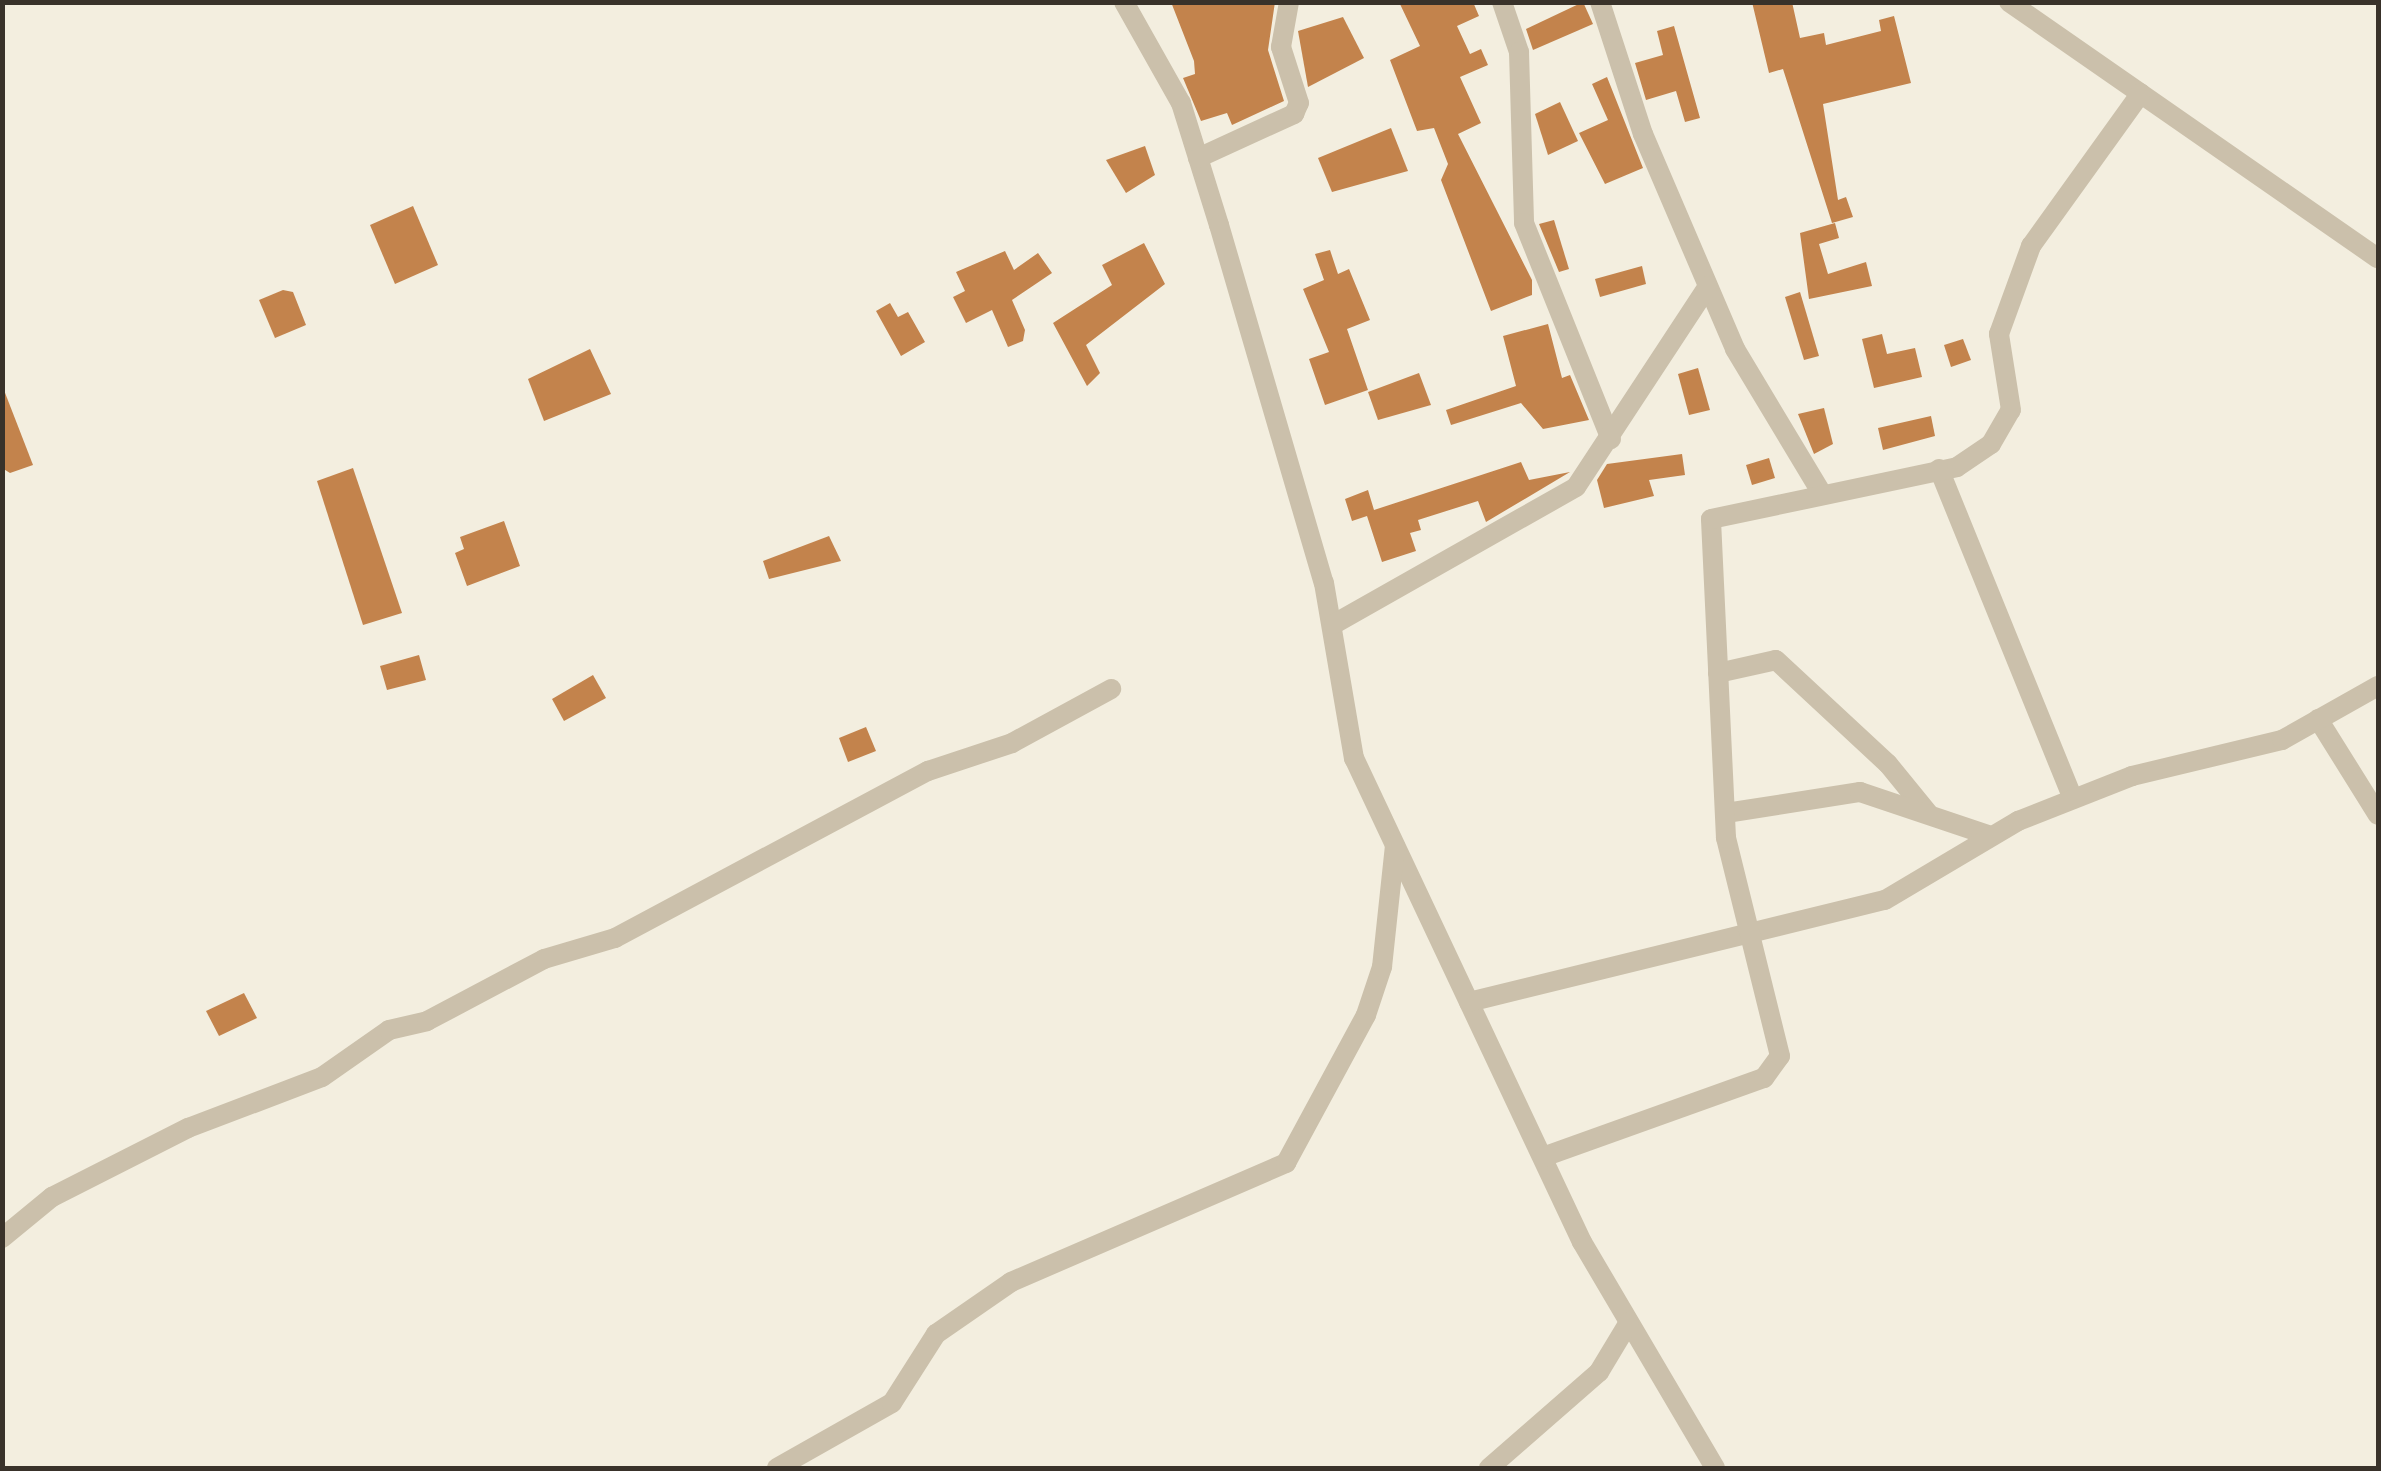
<!DOCTYPE html>
<html>
<head>
<meta charset="utf-8">
<style>
  body { margin:0 }
  #map { position:relative; width:2381px; height:1471px; overflow:hidden; background:#f3eedf; font-family:"Titillium Web",sans-serif }
  div>[style] { position:absolute }
  [style*='--x'] { left:calc(var(--x)*1px); top:calc(var(--y)*1px); width:calc(var(--w)*1px); rotate:calc(var(--a)*1deg) }
  .building>* { inset:0; background:#c3834c }
  .street>* { height:20px; margin:-10px; padding:0 10px; transform-origin:10px; border-radius:10px; background:#cbc0ab }
  span { translate:-50% -50%; white-space:nowrap; text-align:center; line-height:1.15; -webkit-text-stroke:8px #faf7ec; paint-order:stroke }
  .frame { position:absolute; inset:0; border:5px solid #39322a; pointer-events:none }
</style>
</head>
<body>
<div id="map">
  <div class="building">
    <div style="clip-path:polygon(1171px 2px,1275px 2px,1268px 50px,1284px 101px,1232px 125px,1227px 113px,1201px 121px,1183px 78px,1195px 74px,1194px 61px)"></div>
    <div style="clip-path:polygon(1399px 2px,1473px 2px,1479px 16px,1457px 26px,1470px 54px,1481px 49px,1488px 65px,1460px 77px,1481px 123px,1458px 134px,1532px 280px,1532px 295px,1491px 311px,1441px 180px,1448px 164px,1434px 128px,1417px 131px,1390px 60px,1420px 46px)"></div>
    <div style="clip-path:polygon(1583px 2px,1593px 24px,1533px 50px,1526px 29px)"></div>
    <div style="clip-path:polygon(1752px 2px,1792px 2px,1800px 38px,1824px 33px,1826px 45px,1881px 31px,1879px 20px,1894px 16px,1911px 83px,1823px 104px,1838px 200px,1846px 197px,1853px 217px,1832px 223px,1783px 69px,1769px 73px)"></div>
    <div style="clip-path:polygon(1343px 17px,1364px 58px,1308px 87px,1298px 31px)"></div>
    <div style="clip-path:polygon(1674px 26px,1700px 118px,1685px 122px,1676px 91px,1646px 100px,1635px 63px,1663px 55px,1657px 31px)"></div>
    <div style="clip-path:polygon(1607px 77px,1643px 168px,1605px 184px,1579px 133px,1608px 120px,1592px 84px)"></div>
    <div style="clip-path:polygon(1560px 102px,1578px 141px,1548px 155px,1535px 114px)"></div>
    <div style="clip-path:polygon(1391px 128px,1408px 171px,1332px 192px,1318px 158px)"></div>
    <div style="clip-path:polygon(1145px 146px,1155px 175px,1126px 193px,1106px 160px)"></div>
    <div style="clip-path:polygon(413px 206px,438px 265px,395px 284px,370px 225px)"></div>
    <div style="clip-path:polygon(1554px 220px,1569px 269px,1559px 272px,1539px 224px)"></div>
    <div style="clip-path:polygon(1835px 223px,1839px 238px,1819px 244px,1828px 274px,1866px 262px,1872px 286px,1809px 299px,1800px 233px)"></div>
    <div style="clip-path:polygon(1144px 243px,1165px 284px,1086px 345px,1100px 373px,1087px 386px,1053px 323px,1112px 285px,1102px 265px)"></div>
    <div style="clip-path:polygon(1330px 250px,1338px 274px,1349px 269px,1370px 320px,1347px 329px,1368px 390px,1325px 405px,1309px 359px,1329px 352px,1303px 289px,1324px 280px,1315px 254px)"></div>
    <div style="clip-path:polygon(1005px 251px,1014px 270px,1038px 253px,1052px 273px,1012px 300px,1025px 330px,1023px 341px,1008px 347px,992px 310px,966px 323px,953px 297px,965px 291px,956px 272px)"></div>
    <div style="clip-path:polygon(1642px 266px,1646px 284px,1600px 297px,1595px 279px)"></div>
    <div style="clip-path:polygon(283px 290px,293px 292px,306px 325px,275px 338px,259px 300px)"></div>
    <div style="clip-path:polygon(1800px 292px,1819px 356px,1804px 360px,1785px 297px)"></div>
    <div style="clip-path:polygon(890px 303px,898px 317px,908px 312px,925px 342px,901px 356px,876px 311px)"></div>
    <div style="clip-path:polygon(1548px 324px,1562px 378px,1570px 375px,1589px 420px,1543px 429px,1521px 403px,1451px 425px,1446px 410px,1516px 386px,1503px 336px)"></div>
    <div style="clip-path:polygon(1882px 334px,1887px 354px,1915px 348px,1922px 377px,1874px 388px,1862px 339px)"></div>
    <div style="clip-path:polygon(1963px 339px,1971px 360px,1951px 367px,1944px 345px)"></div>
    <div style="clip-path:polygon(590px 349px,611px 394px,544px 421px,528px 379px)"></div>
    <div style="clip-path:polygon(1698px 368px,1710px 410px,1689px 415px,1678px 374px)"></div>
    <div style="clip-path:polygon(1419px 373px,1431px 405px,1378px 420px,1368px 392px)"></div>
    <div style="clip-path:polygon(2px 385px,33px 465px,10px 473px,2px 468px)"></div>
    <div style="clip-path:polygon(1824px 408px,1833px 444px,1814px 454px,1798px 414px)"></div>
    <div style="clip-path:polygon(1931px 416px,1935px 436px,1883px 450px,1878px 428px)"></div>
    <div style="clip-path:polygon(1682px 454px,1685px 475px,1649px 480px,1654px 496px,1604px 508px,1597px 480px,1607px 464px)"></div>
    <div style="clip-path:polygon(1769px 458px,1775px 478px,1752px 485px,1746px 465px)"></div>
    <div style="clip-path:polygon(1521px 462px,1529px 480px,1570px 472px,1486px 522px,1478px 501px,1418px 520px,1421px 530px,1410px 533px,1416px 551px,1382px 562px,1367px 516px,1352px 521px,1345px 499px,1368px 490px,1374px 510px)"></div>
    <div style="clip-path:polygon(353px 468px,402px 613px,363px 625px,317px 481px)"></div>
    <div style="clip-path:polygon(504px 521px,520px 566px,467px 586px,455px 553px,464px 549px,460px 537px)"></div>
    <div style="clip-path:polygon(829px 536px,841px 561px,769px 579px,763px 561px)"></div>
    <div style="clip-path:polygon(419px 655px,426px 680px,387px 690px,380px 666px)"></div>
    <div style="clip-path:polygon(593px 675px,606px 698px,564px 721px,552px 699px)"></div>
    <div style="clip-path:polygon(866px 727px,876px 751px,848px 762px,839px 738px)"></div>
    <div style="clip-path:polygon(244px 993px,257px 1018px,219px 1036px,206px 1011px)"></div>
  </div>
  <div class="street">
    <div style="--x:1124;--y:2;--w:116;--a:60.6"></div>
    <div style="--x:1181;--y:103;--w:128;--a:72.7"></div>
    <div style="--x:1219;--y:225;--w:373;--a:73.7"></div>
    <div style="--x:1324;--y:583;--w:178;--a:80.3"></div>
    <div style="--x:1354;--y:758;--w:535;--a:64.78"></div>
    <div style="--x:1582;--y:1242;--w:262;--a:59.5"></div>
    <div style="--x:1502;--y:2;--w:53;--a:71.2"></div>
    <div style="--x:1519;--y:52;--w:171;--a:88.3"></div>
    <div style="--x:1524;--y:223;--w:233;--a:68.1"></div>
    <div style="--x:1600;--y:2;--w:139;--a:72"></div>
    <div style="--x:1643;--y:134;--w:234;--a:66.8"></div>
    <div style="--x:1735;--y:349;--w:167;--a:59"></div>
    <div style="--x:2009;--y:2;--w:449;--a:34.8"></div>
    <div style="--x:1198;--y:158;--w:106;--a:-24.6"></div>
    <div style="--x:1294;--y:114;--w:12;--a:-66"></div>
    <div style="--x:1299;--y:103;--w:59;--a:-107.8"></div>
    <div style="--x:1281;--y:47;--w:46;--a:-79.9"></div>
    <div style="--x:1939;--y:469;--w:356;--a:67.9"></div>
    <div style="--x:1334;--y:624;--w:278;--a:-29.5"></div>
    <div style="--x:1576;--y:487;--w:240;--a:-56.7"></div>
    <div style="--x:1718;--y:673;--w:59;--a:-12.6"></div>
    <div style="--x:1776;--y:660;--w:153;--a:42.9"></div>
    <div style="--x:1888;--y:764;--w:63;--a:50.8"></div>
    <div style="--x:2318;--y:719;--w:113;--a:58"></div>
    <div style="--x:1726;--y:813;--w:136;--a:-8.9"></div>
    <div style="--x:1860;--y:792;--w:135;--a:18.6"></div>
    <div style="--x:1469;--y:1002;--w:428;--a:-13.8"></div>
    <div style="--x:1885;--y:900;--w:155;--a:-30.7"></div>
    <div style="--x:2018;--y:821;--w:123;--a:-21.5"></div>
    <div style="--x:2132;--y:776;--w:154;--a:-13.5"></div>
    <div style="--x:2282;--y:740;--w:110;--a:-29.4"></div>
    <div style="--x:1543;--y:1157;--w:235;--a:-19.7"></div>
    <div style="--x:1764;--y:1078;--w:27;--a:-54"></div>
    <div style="--x:1780;--y:1056;--w:225;--a:-103.9"></div>
    <div style="--x:1726;--y:838;--w:319;--a:-92.7"></div>
    <div style="--x:1711;--y:519;--w:251;--a:-11.9"></div>
    <div style="--x:1957;--y:467;--w:41;--a:-34.1"></div>
    <div style="--x:1991;--y:444;--w:39;--a:-60"></div>
    <div style="--x:2011;--y:410;--w:77;--a:-99"></div>
    <div style="--x:1999;--y:334;--w:94;--a:-70"></div>
    <div style="--x:2031;--y:246;--w:188;--a:-54.3"></div>
    <div style="--x:2;--y:1238;--w:65;--a:-39.4"></div>
    <div style="--x:52;--y:1197;--w:153;--a:-26.9"></div>
    <div style="--x:188;--y:1128;--w:143;--a:-20.8"></div>
    <div style="--x:322;--y:1077;--w:82;--a:-35"></div>
    <div style="--x:389;--y:1030;--w:39;--a:-13"></div>
    <div style="--x:427;--y:1021;--w:132;--a:-27.9"></div>
    <div style="--x:544;--y:959;--w:74;--a:-16.5"></div>
    <div style="--x:615;--y:938;--w:355;--a:-28.1"></div>
    <div style="--x:928;--y:771;--w:89;--a:-18.4"></div>
    <div style="--x:1012;--y:743;--w:113;--a:-28.6"></div>
    <div style="--x:777;--y:1468;--w:132;--a:-29.5"></div>
    <div style="--x:892;--y:1403;--w:82;--a:-57.5"></div>
    <div style="--x:936;--y:1334;--w:91;--a:-34.7"></div>
    <div style="--x:1011;--y:1282;--w:300;--a:-23.4"></div>
    <div style="--x:1286;--y:1163;--w:168;--a:-61.6"></div>
    <div style="--x:1366;--y:1015;--w:51;--a:-71.6"></div>
    <div style="--x:1382;--y:967;--w:122;--a:-83.9"></div>
    <div style="--x:1489;--y:1468;--w:146;--a:-41.1"></div>
    <div style="--x:1599;--y:1372;--w:58;--a:-59"></div>
  </div>
  <div class="frame"></div>
</div>
</body>
</html>
